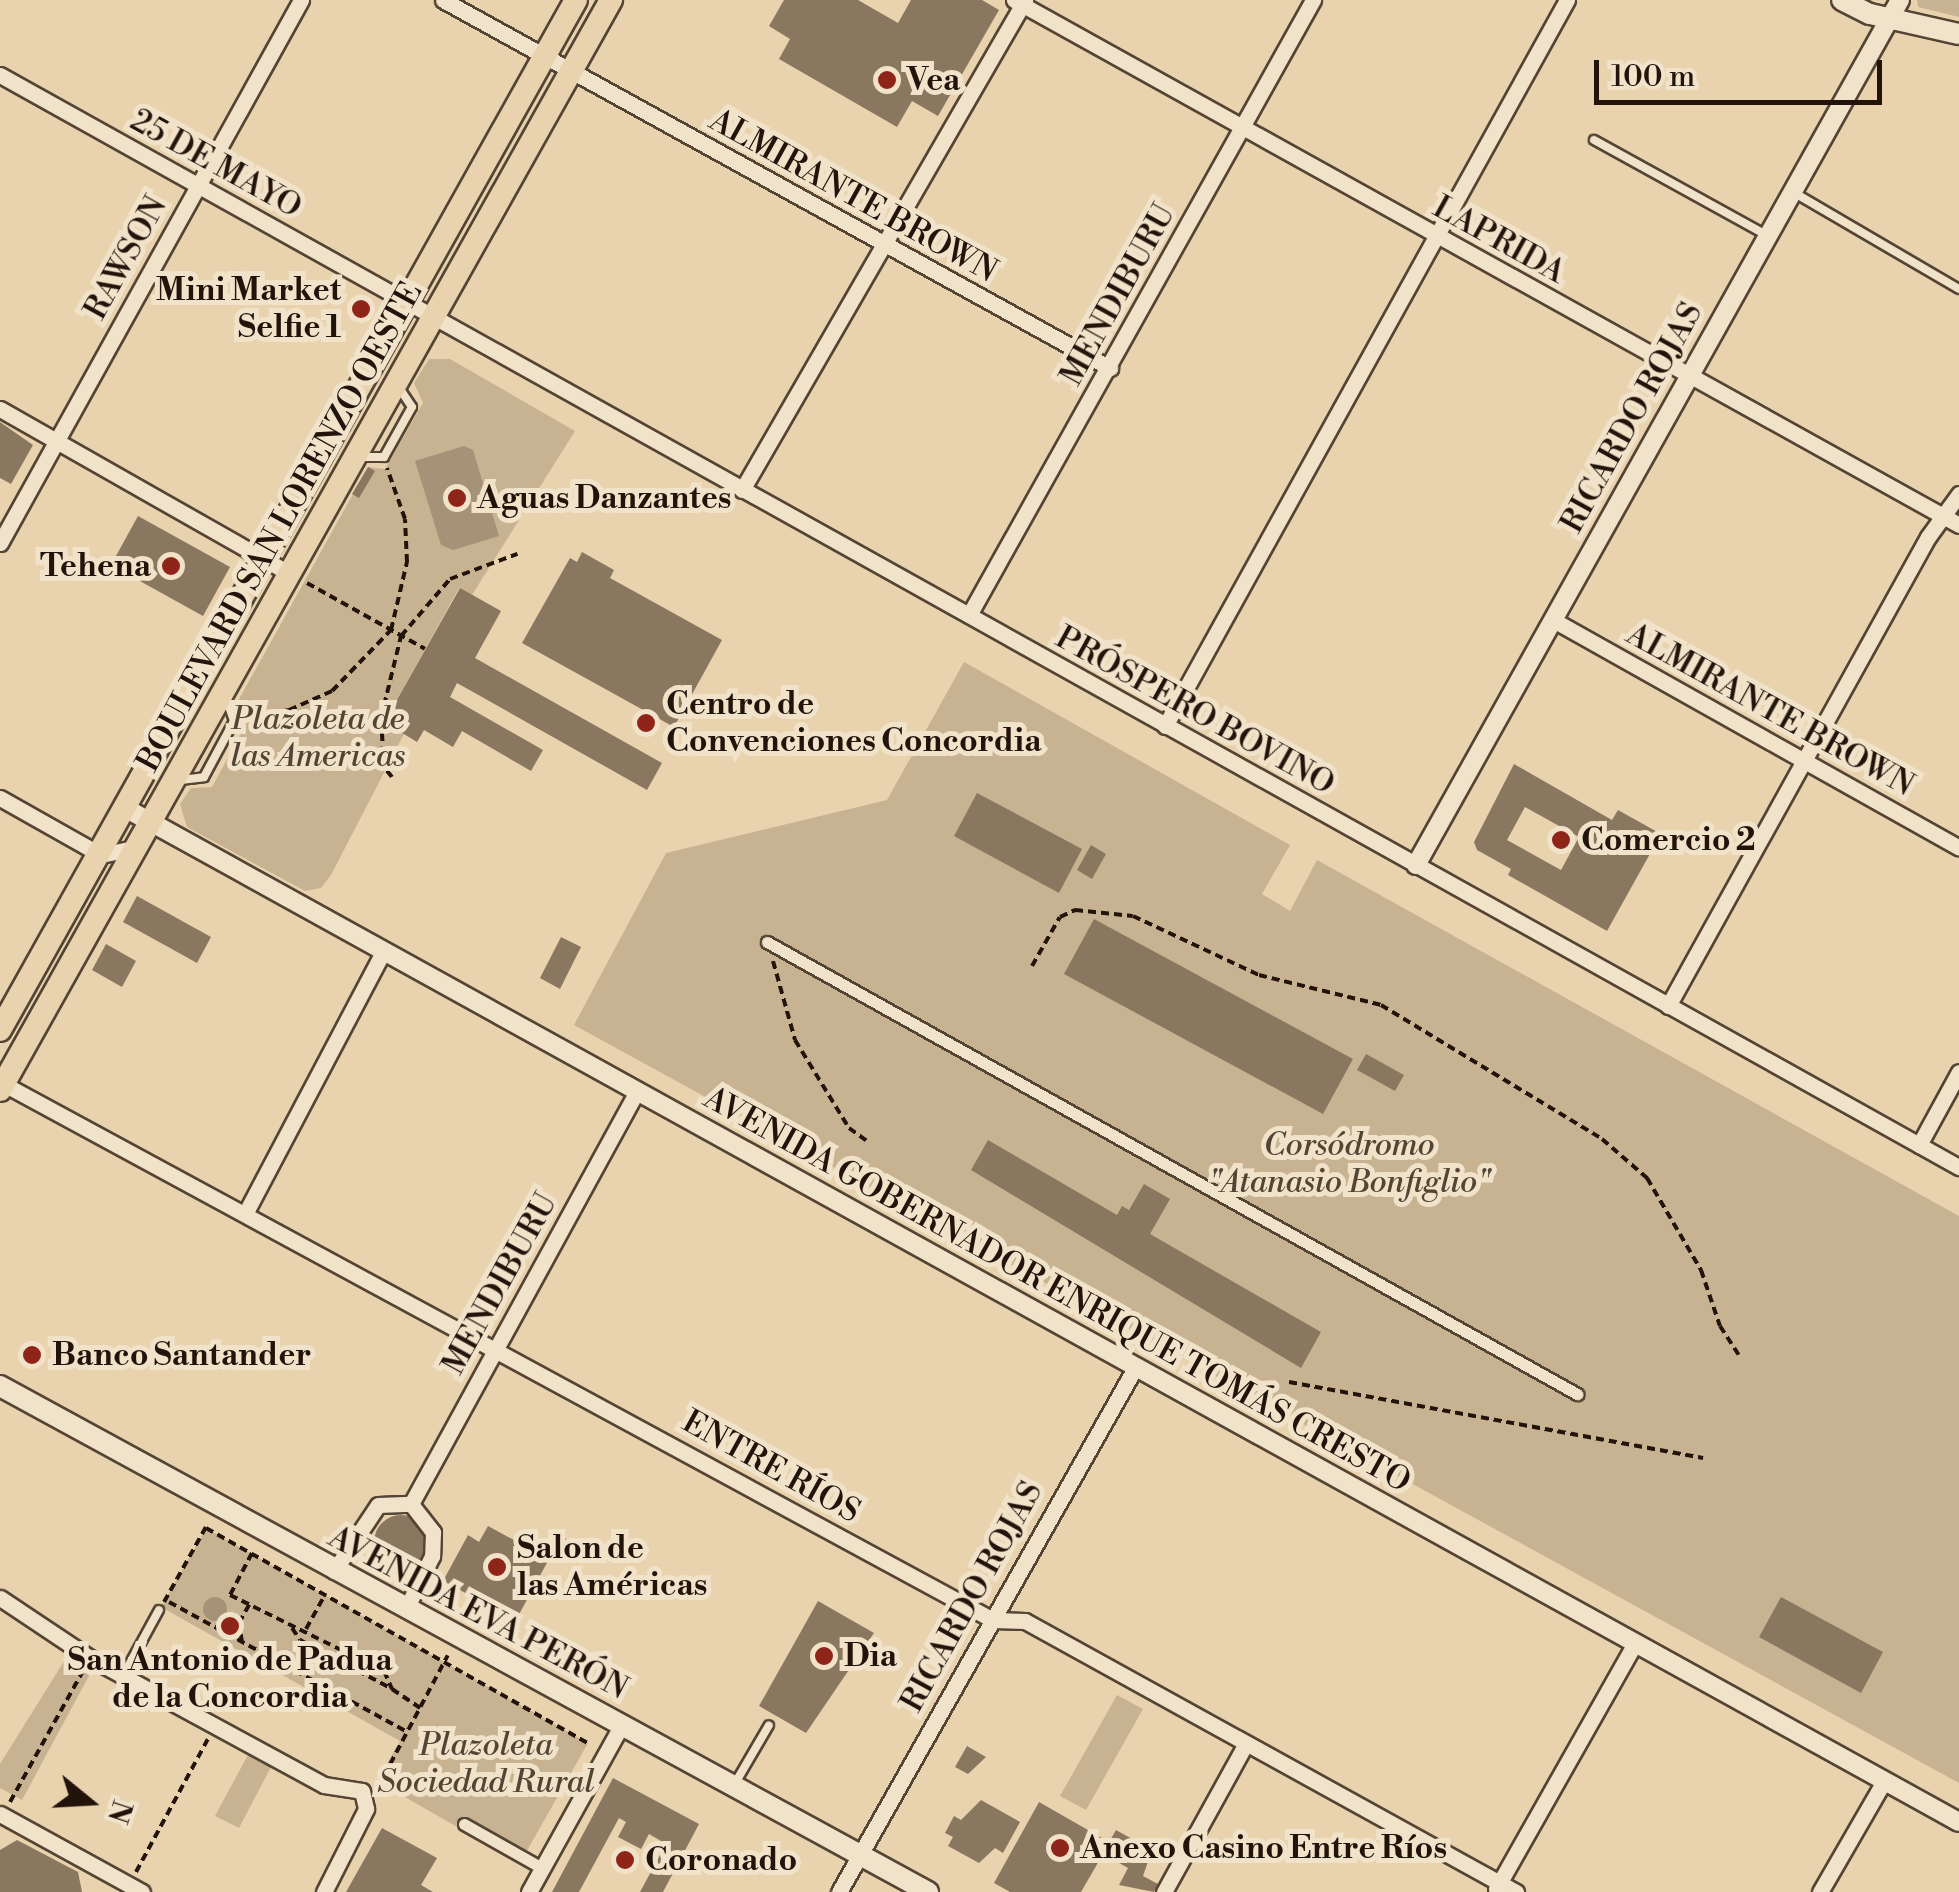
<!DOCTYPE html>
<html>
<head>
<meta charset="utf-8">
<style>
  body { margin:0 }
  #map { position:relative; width:1959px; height:1892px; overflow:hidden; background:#e9d3ae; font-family:"Libre Bodoni",serif }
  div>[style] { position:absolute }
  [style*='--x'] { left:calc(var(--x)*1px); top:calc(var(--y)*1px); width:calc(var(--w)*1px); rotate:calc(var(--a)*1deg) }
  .green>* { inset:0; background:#c7b392 }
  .water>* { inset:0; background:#a69277 }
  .round { border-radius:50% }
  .building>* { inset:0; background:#8a7760 }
  .path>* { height:4px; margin-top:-2px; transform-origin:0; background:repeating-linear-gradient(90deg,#23140b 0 8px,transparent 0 13px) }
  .roads { filter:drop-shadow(2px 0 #544434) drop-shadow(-2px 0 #544434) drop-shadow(0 2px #544434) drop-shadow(0 -2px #544434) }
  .service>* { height:8px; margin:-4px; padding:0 4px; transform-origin:4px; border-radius:4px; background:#f1e2ca }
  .pedestrian>* { height:11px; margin:-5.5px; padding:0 5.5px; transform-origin:5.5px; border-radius:5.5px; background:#f1e2ca }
  .minor>* { height:15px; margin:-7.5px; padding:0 7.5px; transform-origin:7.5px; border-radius:7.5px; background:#f1e2ca }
  .tertiary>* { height:18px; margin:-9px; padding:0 9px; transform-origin:9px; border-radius:9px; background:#f1e2ca }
  .secondary>* { height:20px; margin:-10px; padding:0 10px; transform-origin:10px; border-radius:10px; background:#f1e2ca }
  .primary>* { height:22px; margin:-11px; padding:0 11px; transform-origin:11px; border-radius:11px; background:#e9d3ae }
  .dots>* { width:28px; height:28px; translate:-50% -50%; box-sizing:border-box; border:5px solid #f1e2ca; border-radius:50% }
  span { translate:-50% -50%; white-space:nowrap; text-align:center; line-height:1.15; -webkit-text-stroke:10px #f1e2ca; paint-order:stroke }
  .poi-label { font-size:32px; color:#23140b; font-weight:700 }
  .left { translate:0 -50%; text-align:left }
  .right { translate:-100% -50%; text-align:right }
  .street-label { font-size:32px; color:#23140b }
  .park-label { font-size:32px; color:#544434; font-style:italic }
  .north { position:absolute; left:40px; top:1752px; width:100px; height:100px; -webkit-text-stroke:8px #f1e2ca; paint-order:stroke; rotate:108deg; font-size:28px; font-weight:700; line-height:40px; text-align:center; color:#23140b }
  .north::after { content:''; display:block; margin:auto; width:35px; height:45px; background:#23140b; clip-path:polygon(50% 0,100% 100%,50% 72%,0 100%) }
  .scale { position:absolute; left:1594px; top:60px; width:288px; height:45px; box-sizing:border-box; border:5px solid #23140b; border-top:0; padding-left:12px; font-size:30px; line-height:35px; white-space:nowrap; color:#23140b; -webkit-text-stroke:8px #f1e2ca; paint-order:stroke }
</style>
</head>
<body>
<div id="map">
  <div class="green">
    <div style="clip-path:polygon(1917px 0,1959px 0,1959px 17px,1918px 7px)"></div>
    <div style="clip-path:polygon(429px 359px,450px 359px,575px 431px,472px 595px,459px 588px,389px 714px,404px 734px,331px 875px,321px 888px,305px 891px,187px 827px,180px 804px,191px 788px,212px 787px,245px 726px,238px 701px,368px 467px,385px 469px,423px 403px,414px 383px)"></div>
    <div style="clip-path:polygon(964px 662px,1290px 845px,1262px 894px,1290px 911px,1317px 860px,1959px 1216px,1959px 1783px,574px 1025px,666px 853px,887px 800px)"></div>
    <div style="clip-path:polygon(206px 1528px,588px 1743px,520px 1863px,377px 1781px,400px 1741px,161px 1607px)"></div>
    <div style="clip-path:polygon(66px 1658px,91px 1672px,22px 1800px,0 1788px,0 1764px)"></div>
    <div style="clip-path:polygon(1117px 1695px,1143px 1709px,1086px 1810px,1060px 1796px)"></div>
    <div style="clip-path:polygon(249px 1753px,272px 1765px,239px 1828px,215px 1816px)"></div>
  </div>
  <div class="water">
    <div style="clip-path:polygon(464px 446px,473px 450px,499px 536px,453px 550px,441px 545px,415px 461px)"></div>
    <div class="round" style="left:203px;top:1597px;width:24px;height:24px"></div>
  </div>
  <div class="building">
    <div style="clip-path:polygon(784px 0,858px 0,898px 23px,911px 0,982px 0,999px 10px,938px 116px,912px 101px,897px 127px,779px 59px,790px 39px,769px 26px)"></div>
    <div style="clip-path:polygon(0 422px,33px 445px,11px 484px,0 478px)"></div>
    <div style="clip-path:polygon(368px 467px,375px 471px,359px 498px,352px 494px)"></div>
    <div style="clip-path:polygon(138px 516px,230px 567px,203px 616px,111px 565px)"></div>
    <div style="clip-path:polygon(582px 552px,614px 570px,610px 578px,722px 640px,674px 727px,522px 643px,570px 558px,577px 562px)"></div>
    <div style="clip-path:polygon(460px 588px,501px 611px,475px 658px,662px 763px,647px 790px,457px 683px,450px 697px,543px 750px,531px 771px,462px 731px,453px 747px,424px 730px,417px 742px,394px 728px,399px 720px,389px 714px)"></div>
    <div style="clip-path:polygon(evenodd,1514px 764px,1612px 820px,1618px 810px,1661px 834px,1607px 931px,1508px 875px,1511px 869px,1477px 850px,1474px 842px,1514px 764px,1525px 807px,1579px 837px,1561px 870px,1507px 840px,1525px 807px)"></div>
    <div style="clip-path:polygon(977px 793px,1082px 849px,1059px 893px,954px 836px)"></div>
    <div style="clip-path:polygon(1091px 845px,1106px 854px,1092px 879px,1077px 870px)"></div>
    <div style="clip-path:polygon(137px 896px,211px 937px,197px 963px,123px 922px)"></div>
    <div style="clip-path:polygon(1094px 919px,1353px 1059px,1323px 1114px,1064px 974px)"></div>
    <div style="clip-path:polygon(561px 937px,581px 947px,560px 989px,540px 978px)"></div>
    <div style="clip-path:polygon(106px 944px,136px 961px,122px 987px,92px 970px)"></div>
    <div style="clip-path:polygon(1366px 1054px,1404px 1075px,1395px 1091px,1357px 1070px)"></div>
    <div style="clip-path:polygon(988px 1140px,1117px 1215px,1122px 1206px,1129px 1210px,1144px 1184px,1170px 1199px,1150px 1234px,1321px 1332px,1301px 1368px,971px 1170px)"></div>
    <div class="round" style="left:374px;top:1515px;width:54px;height:54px"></div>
    <div style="clip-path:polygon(488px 1526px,549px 1559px,516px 1620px,443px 1581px,468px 1535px,479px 1542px)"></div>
    <div style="clip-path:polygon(561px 1536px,576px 1545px,571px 1555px,555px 1546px)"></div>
    <div style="clip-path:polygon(1781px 1597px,1883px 1652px,1861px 1693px,1759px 1637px)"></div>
    <div style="clip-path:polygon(818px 1601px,874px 1633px,806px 1733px,759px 1706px)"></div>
    <div style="clip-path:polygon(967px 1746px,986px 1757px,968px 1774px,955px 1767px)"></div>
    <div style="clip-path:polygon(613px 1778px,699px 1824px,663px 1892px,640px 1892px,666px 1844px,649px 1834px,641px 1849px,618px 1837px,626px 1822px,619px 1818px,579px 1892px,552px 1892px)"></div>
    <div style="clip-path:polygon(981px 1800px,1020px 1822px,1003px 1853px,995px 1848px,979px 1863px,948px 1846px,953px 1837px,945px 1833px,954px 1816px,961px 1820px)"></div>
    <div style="clip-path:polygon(1039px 1802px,1109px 1842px,1116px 1830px,1152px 1850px,1143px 1876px,1158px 1884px,1154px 1892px,1119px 1885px,1128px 1868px,1103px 1854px,1081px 1892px,1010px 1892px,994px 1883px)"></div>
    <div style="clip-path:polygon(382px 1828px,437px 1858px,421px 1885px,433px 1892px,346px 1892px)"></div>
    <div style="clip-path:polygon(17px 1840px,78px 1872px,82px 1892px,0 1892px,0 1850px)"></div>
  </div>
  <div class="path">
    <div style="--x:307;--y:583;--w:135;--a:29.2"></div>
    <div style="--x:244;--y:719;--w:46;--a:-11.3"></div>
    <div style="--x:289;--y:710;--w:47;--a:-23.8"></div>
    <div style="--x:332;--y:691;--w:85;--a:-46"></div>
    <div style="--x:391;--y:630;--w:70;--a:-76.8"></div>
    <div style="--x:407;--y:562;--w:43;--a:-92.7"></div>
    <div style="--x:405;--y:519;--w:54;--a:-109.4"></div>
    <div style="--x:392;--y:777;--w:13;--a:-129"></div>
    <div style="--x:384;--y:767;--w:49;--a:-93.5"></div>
    <div style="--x:381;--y:718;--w:84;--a:-76.3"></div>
    <div style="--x:401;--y:636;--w:75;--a:-49.3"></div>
    <div style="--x:450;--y:579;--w:72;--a:-20.5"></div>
    <div style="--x:773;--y:961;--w:82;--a:74.4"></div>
    <div style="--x:795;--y:1040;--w:103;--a:58.5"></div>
    <div style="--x:849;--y:1128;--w:22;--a:36"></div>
    <div style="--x:1032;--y:966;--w:56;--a:-60.3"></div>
    <div style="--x:1060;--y:917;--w:17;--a:-25"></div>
    <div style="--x:1075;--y:910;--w:58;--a:5.9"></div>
    <div style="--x:1133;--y:916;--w:139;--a:25.1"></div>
    <div style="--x:1259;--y:975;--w:126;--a:13.8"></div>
    <div style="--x:1381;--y:1005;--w:258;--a:31.2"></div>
    <div style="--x:1602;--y:1139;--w:60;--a:40.9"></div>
    <div style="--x:1647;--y:1178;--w:107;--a:59.6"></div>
    <div style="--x:1701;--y:1270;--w:59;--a:71.3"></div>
    <div style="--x:1720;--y:1326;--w:37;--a:57"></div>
    <div style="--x:1289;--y:1382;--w:421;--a:10.4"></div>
    <div style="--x:206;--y:1528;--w:441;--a:29.4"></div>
    <div style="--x:252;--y:1553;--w:47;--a:117.6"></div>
    <div style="--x:230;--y:1595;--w:172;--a:26.3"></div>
    <div style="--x:384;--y:1671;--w:20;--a:66"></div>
    <div style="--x:392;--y:1689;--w:34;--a:34"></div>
    <div style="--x:164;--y:1602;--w:86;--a:-60.8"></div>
    <div style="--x:169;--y:1602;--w:271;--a:28.6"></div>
    <div style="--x:292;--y:1628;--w:14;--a:56"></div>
    <div style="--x:300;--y:1640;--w:104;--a:28"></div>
    <div style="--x:306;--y:1629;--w:39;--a:-61"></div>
    <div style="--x:242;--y:1642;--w:19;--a:-99"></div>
    <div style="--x:239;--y:1623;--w:21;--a:-61"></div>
    <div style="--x:378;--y:1787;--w:149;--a:-62.1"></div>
    <div style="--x:10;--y:1802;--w:150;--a:-60.9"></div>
    <div style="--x:136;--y:1872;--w:151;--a:-61.6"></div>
  </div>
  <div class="roads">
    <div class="service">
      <div style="--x:1594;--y:140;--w:199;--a:28.9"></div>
      <div style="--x:1793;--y:192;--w:192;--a:30.3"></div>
      <div style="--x:361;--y:457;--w:23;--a:0"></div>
      <div style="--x:384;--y:457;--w:57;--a:-60.8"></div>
      <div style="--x:412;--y:407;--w:25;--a:-124"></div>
      <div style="--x:181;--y:780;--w:23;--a:-7"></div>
      <div style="--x:204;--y:777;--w:64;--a:-61.8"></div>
      <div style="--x:234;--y:721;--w:24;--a:-109"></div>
      <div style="--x:123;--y:1676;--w:75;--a:-61.4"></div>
      <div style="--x:734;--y:1785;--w:69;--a:-59.7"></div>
    </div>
    <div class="pedestrian">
      <div style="--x:767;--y:942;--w:928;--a:29.16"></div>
      <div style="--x:464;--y:1824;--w:90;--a:29.4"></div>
    </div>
    <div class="minor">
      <div style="--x:443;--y:0;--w:762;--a:28.89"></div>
      <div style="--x:1014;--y:0;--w:1081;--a:29.05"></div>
      <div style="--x:0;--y:75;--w:2243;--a:29.14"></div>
      <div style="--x:0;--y:409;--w:335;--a:29.6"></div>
      <div style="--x:742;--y:490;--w:566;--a:-59.99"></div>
      <div style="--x:0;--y:543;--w:621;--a:-61"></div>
      <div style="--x:969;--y:615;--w:705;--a:-60.78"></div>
      <div style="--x:1555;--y:621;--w:463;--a:29.3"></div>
      <div style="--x:1165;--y:726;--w:830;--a:-61.03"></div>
      <div style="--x:0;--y:798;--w:116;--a:29.4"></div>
      <div style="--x:101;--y:855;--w:39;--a:-12"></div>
      <div style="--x:1668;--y:1006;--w:536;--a:-61"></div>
      <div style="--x:1928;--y:537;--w:53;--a:-54.2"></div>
      <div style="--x:0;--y:1082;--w:1129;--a:28.45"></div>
      <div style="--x:993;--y:1620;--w:32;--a:2"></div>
      <div style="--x:1025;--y:1621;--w:561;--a:28.9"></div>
      <div style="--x:1919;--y:1145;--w:83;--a:-61.3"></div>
      <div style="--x:246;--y:1212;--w:294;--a:-62.2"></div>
      <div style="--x:411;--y:1504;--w:470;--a:-61.3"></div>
      <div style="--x:334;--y:1571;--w:79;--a:-56.3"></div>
      <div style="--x:378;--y:1505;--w:33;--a:-2"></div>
      <div style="--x:411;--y:1504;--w:36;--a:52"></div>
      <div style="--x:433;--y:1532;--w:24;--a:92"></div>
      <div style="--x:432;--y:1556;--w:55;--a:116.1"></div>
      <div style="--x:0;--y:1598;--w:108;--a:33.7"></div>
      <div style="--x:90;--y:1658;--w:266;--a:28.5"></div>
      <div style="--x:324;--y:1785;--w:38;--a:9"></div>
      <div style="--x:362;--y:1791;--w:18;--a:77"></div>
      <div style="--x:366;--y:1809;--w:93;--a:116.8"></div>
      <div style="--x:0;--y:1814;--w:162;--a:28.8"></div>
      <div style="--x:1496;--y:1889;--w:280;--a:-60.5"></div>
      <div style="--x:529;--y:1892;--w:192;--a:-61"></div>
      <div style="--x:839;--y:1892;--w:602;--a:-60.54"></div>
      <div style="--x:1164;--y:1892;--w:168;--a:-61.1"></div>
      <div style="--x:1820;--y:1892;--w:128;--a:-60"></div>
    </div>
    <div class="tertiary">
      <div style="--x:127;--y:809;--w:2093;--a:28.94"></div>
      <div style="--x:1416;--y:865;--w:991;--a:-60.77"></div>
    </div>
    <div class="secondary">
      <div style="--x:1842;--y:0;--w:31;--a:27"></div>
      <div style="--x:1870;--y:14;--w:91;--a:12.7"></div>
      <div style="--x:0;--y:1386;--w:1057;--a:28.6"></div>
    </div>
    <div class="primary">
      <div style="--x:0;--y:1030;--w:1180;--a:-60.79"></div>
      <div style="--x:0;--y:1090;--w:1250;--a:-60.73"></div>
    </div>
  </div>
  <div class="dots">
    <div style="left:887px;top:80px;background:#8f2418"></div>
    <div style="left:361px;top:309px;background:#8f2418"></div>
    <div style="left:457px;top:498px;background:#8f2418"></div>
    <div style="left:171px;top:566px;background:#8f2418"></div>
    <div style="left:646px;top:723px;background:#8f2418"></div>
    <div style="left:1561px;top:840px;background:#8f2418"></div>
    <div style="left:32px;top:1355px;background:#8f2418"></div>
    <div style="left:497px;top:1567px;background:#8f2418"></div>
    <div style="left:230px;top:1626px;background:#8f2418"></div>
    <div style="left:824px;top:1656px;background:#8f2418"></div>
    <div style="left:1060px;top:1848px;background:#8f2418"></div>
    <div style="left:625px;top:1860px;background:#8f2418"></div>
  </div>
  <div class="poi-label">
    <span class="left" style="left:907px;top:80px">Vea</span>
    <span class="right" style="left:341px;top:309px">Mini Market<br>Selfie 1</span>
    <span class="left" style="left:477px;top:498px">Aguas Danzantes</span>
    <span class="right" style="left:151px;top:566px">Tehena</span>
    <span class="left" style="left:666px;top:723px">Centro de<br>Convenciones Concordia</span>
    <span class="left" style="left:1581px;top:840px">Comercio 2</span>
    <span class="left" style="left:52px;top:1355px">Banco Santander</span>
    <span class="left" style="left:517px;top:1567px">Salon de<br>las Américas</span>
    <span class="left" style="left:844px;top:1656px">Dia</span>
    <span style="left:230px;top:1679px">San Antonio de Padua<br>de la Concordia</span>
    <span class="left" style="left:1080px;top:1848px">Anexo Casino Entre Ríos</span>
    <span class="left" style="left:645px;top:1860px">Coronado</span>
  </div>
  <div class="street-label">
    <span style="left:216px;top:164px;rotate:29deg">25 DE MAYO</span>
    <span style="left:853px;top:196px;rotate:29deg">ALMIRANTE BROWN</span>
    <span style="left:1499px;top:240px;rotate:29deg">LAPRIDA</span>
    <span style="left:126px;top:258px;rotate:-61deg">RAWSON</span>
    <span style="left:1118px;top:295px;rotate:-61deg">MENDIBURU</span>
    <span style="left:1632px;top:418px;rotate:-61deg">RICARDO ROJAS</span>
    <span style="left:280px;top:527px;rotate:-61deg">BOULEVARD SAN LORENZO OESTE</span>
    <span style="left:1770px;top:710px;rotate:29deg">ALMIRANTE BROWN</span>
    <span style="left:1195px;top:711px;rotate:29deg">PRÓSPERO BOVINO</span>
    <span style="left:500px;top:1284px;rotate:-61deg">MENDIBURU</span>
    <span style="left:1057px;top:1290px;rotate:29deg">AVENIDA GOBERNADOR ENRIQUE TOMÁS CRESTO</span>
    <span style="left:771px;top:1467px;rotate:29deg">ENTRE RÍOS</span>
    <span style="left:972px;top:1597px;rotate:-61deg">RICARDO ROJAS</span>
    <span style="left:478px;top:1613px;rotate:28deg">AVENIDA EVA PERÓN</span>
  </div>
  <div class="park-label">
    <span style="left:318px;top:738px">Plazoleta de<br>las Americas</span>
    <span style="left:1349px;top:1164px">Corsódromo<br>"Atanasio Bonfiglio"</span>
    <span style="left:486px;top:1764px">Plazoleta<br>Sociedad Rural</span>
  </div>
  <div class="north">N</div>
  <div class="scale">100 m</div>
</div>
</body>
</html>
